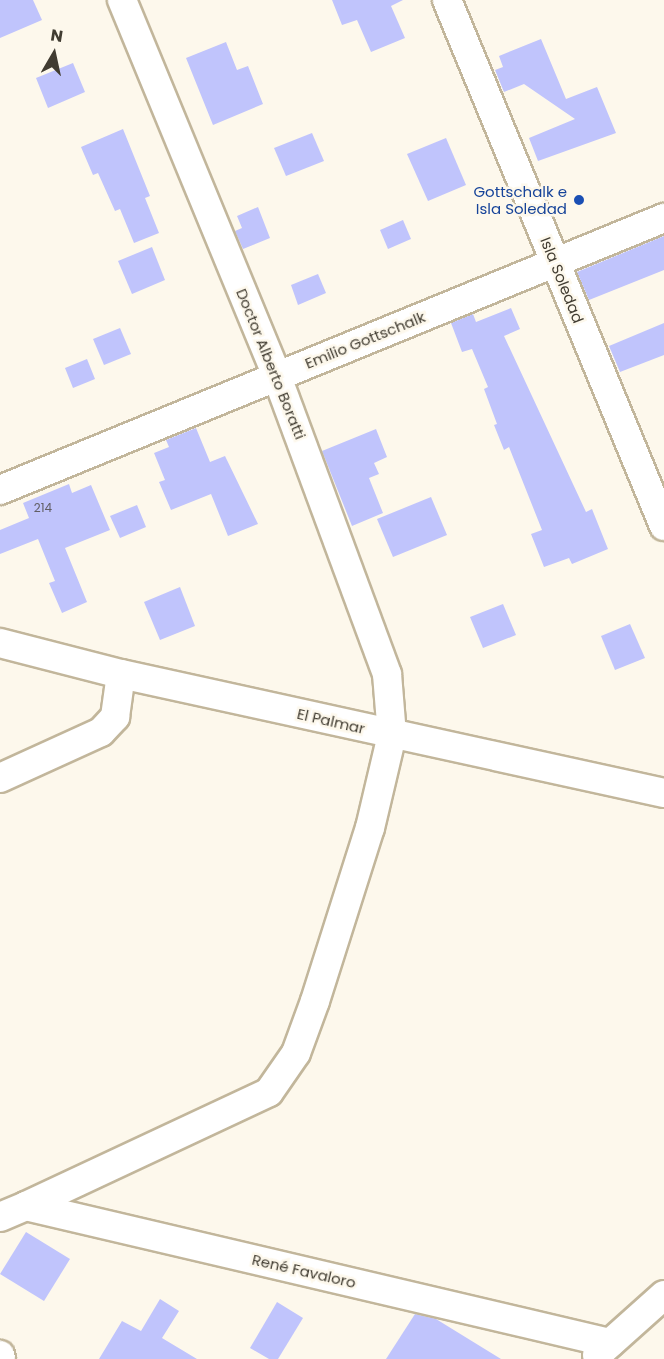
<!DOCTYPE html>
<html>
<head>
<meta charset="utf-8">
<style>
  body { margin:0 }
  #map { position:relative; width:664px; height:1359px; overflow:hidden; background:#fdf8ec; font-family:Poppins,sans-serif }
  div>[style] { position:absolute }
  [style*='--x'] { left:calc(var(--x)*1px); top:calc(var(--y)*1px); width:calc(var(--w)*1px); rotate:calc(var(--a)*1deg) }
  .building>* { inset:0; background:#c0c4fc }
  .roads { filter:drop-shadow(2px 0 #c2b69b) drop-shadow(-2px 0 #c2b69b) drop-shadow(0 2px #c2b69b) drop-shadow(0 -2px #c2b69b) }
  .street>* { height:28px; margin:-14px; padding:0 14px; transform-origin:14px; border-radius:14px; background:#fff }
  .dots>* { width:16px; height:16px; translate:-50% -50%; box-sizing:border-box; border:3px solid #fdf8ec; border-radius:50% }
  span { translate:-50% -50%; white-space:nowrap; text-align:center; line-height:1.15; -webkit-text-stroke:5px #fdf8ec; paint-order:stroke }
  .number-label { font-size:12px; color:#615e64 }
  .number-label span { -webkit-text-stroke-width:0 }
  .transit-label { font-size:15px; color:#164399 }
  .right { translate:-100% -50%; text-align:right }
  .street-label { font-size:15px; color:#413c31 }
  .north { position:absolute; left:24px; top:24px; width:60px; height:60px; -webkit-text-stroke:4px #fdf8ec; paint-order:stroke; rotate:9deg; font-size:16px; font-weight:700; line-height:24px; text-align:center; color:#413c31 }
  .north::after { content:''; display:block; margin:auto; width:21px; height:27px; background:#413c31; clip-path:polygon(50% 0,100% 100%,50% 72%,0 100%) }
</style>
</head>
<body>
<div id="map">
  <div class="building">
    <div style="clip-path:polygon(0 0,33px 0,42px 20px,0 38px)"></div>
    <div style="clip-path:polygon(332px 0,403px 0,391px 6px,405px 38px,371px 52px,357px 20px,342px 25px)"></div>
    <div style="clip-path:polygon(541px 39px,566px 99px,597px 87px,616px 133px,538px 161px,529px 138px,575px 119px,524px 84px,504px 92px,495px 70px,503px 67px,499px 56px)"></div>
    <div style="clip-path:polygon(226px 42px,237px 70px,248px 66px,263px 104px,213px 125px,186px 58px)"></div>
    <div style="clip-path:polygon(73px 63px,85px 92px,48px 108px,36px 78px)"></div>
    <div style="clip-path:polygon(123px 129px,150px 196px,145px 198px,159px 233px,134px 243px,120px 209px,115px 211px,98px 173px,93px 175px,81px 147px)"></div>
    <div style="clip-path:polygon(312px 133px,324px 161px,286px 176px,274px 148px)"></div>
    <div style="clip-path:polygon(446px 138px,466px 185px,428px 201px,407px 154px)"></div>
    <div style="clip-path:polygon(258px 207px,270px 238px,243px 249px,235px 231px,242px 228px,237px 216px)"></div>
    <div style="clip-path:polygon(403px 220px,411px 239px,388px 249px,380px 230px)"></div>
    <div style="clip-path:polygon(664px 236px,664px 270px,589px 300px,577px 272px)"></div>
    <div style="clip-path:polygon(152px 247px,165px 280px,132px 294px,118px 261px)"></div>
    <div style="clip-path:polygon(318px 274px,326px 293px,298px 305px,291px 285px)"></div>
    <div style="clip-path:polygon(511px 308px,520px 329px,504px 336px,586px 512px,592px 509px,608px 549px,572px 564px,569px 558px,544px 567px,531px 534px,542px 530px,509px 447px,504px 450px,494px 425px,497px 424px,484px 389px,488px 387px,472px 349px,462px 352px,451px 323px,473px 314px,476px 322px)"></div>
    <div style="clip-path:polygon(664px 323px,664px 355px,620px 372px,609px 346px)"></div>
    <div style="clip-path:polygon(120px 328px,131px 354px,104px 365px,93px 339px)"></div>
    <div style="clip-path:polygon(87px 359px,95px 379px,73px 388px,65px 368px)"></div>
    <div style="clip-path:polygon(196px 428px,210px 462px,225px 456px,258px 524px,228px 536px,211px 494px,171px 510px,159px 482px,165px 480px,154px 453px,169px 447px,166px 440px)"></div>
    <div style="clip-path:polygon(376px 429px,387px 457px,374px 463px,379px 474px,369px 478px,383px 513px,352px 526px,322px 451px)"></div>
    <div style="clip-path:polygon(69px 484px,72px 493px,91px 485px,110px 530px,65px 548px,87px 602px,62px 613px,49px 583px,55px 581px,38px 539px,0 554px,0 530px,29px 518px,23px 503px)"></div>
    <div style="clip-path:polygon(431px 497px,447px 535px,393px 557px,377px 519px)"></div>
    <div style="clip-path:polygon(137px 505px,146px 527px,120px 538px,110px 516px)"></div>
    <div style="clip-path:polygon(180px 587px,195px 626px,160px 640px,144px 602px)"></div>
    <div style="clip-path:polygon(503px 604px,516px 635px,483px 648px,470px 617px)"></div>
    <div style="clip-path:polygon(630px 624px,645px 658px,615px 670px,601px 636px)"></div>
    <div style="clip-path:polygon(26px 1232px,70px 1259px,44px 1301px,0 1274px)"></div>
    <div style="clip-path:polygon(160px 1299px,179px 1311px,162px 1338px,197px 1359px,99px 1359px,122px 1321px,141px 1331px)"></div>
    <div style="clip-path:polygon(277px 1302px,303px 1318px,278px 1359px,269px 1359px,250px 1348px)"></div>
    <div style="clip-path:polygon(415px 1314px,436px 1319px,501px 1359px,386px 1359px)"></div>
  </div>
  <div class="roads">
    <div class="street">
      <div style="--x:447;--y:0;--w:569;--a:67.58"></div>
      <div style="--x:0;--y:490;--w:718;--a:-22.28"></div>
      <div style="--x:0;--y:643;--w:125;--a:14.4"></div>
      <div style="--x:121;--y:674;--w:556;--a:12.36"></div>
      <div style="--x:0;--y:778;--w:111;--a:-24.5"></div>
      <div style="--x:101;--y:732;--w:21;--a:-47"></div>
      <div style="--x:115;--y:717;--w:43;--a:-82.1"></div>
      <div style="--x:26;--y:1206;--w:268;--a:-25.1"></div>
      <div style="--x:269;--y:1092;--w:47;--a:-55.3"></div>
      <div style="--x:296;--y:1053;--w:55;--a:-69.9"></div>
      <div style="--x:315;--y:1001;--w:182;--a:-72.4"></div>
      <div style="--x:370;--y:828;--w:96;--a:-76.7"></div>
      <div style="--x:392;--y:735;--w:61;--a:-94.7"></div>
      <div style="--x:387;--y:674;--w:318;--a:-110.3"></div>
      <div style="--x:277;--y:376;--w:407;--a:-112.4"></div>
      <div style="--x:0;--y:1217;--w:28;--a:-23"></div>
      <div style="--x:26;--y:1206;--w:600;--a:13.2"></div>
      <div style="--x:0;--y:1355;--w:4;--a:76"></div>
      <div style="--x:597;--y:1355;--w:90;--a:-41.8"></div>
    </div>
  </div>
  <div class="dots">
    <div style="left:579px;top:200px;background:#1a4fb4"></div>
  </div>
  <div class="number-label">
    <span style="left:43px;top:508px">214</span>
  </div>
  <div class="transit-label">
    <span class="right" style="left:567px;top:200px">Gottschalk e<br>Isla Soledad</span>
  </div>
  <div class="street-label">
    <span style="left:562px;top:280px;rotate:68deg">Isla Soledad</span>
    <span style="left:365px;top:340px;rotate:-22deg">Emilio Gottschalk</span>
    <span style="left:271px;top:364px;rotate:68deg">Doctor Alberto Boratti</span>
    <span style="left:331px;top:721px;rotate:13deg">El Palmar</span>
    <span style="left:304px;top:1271px;rotate:13deg">René Favaloro</span>
  </div>
  <div class="north">N</div>
</div>
</body>
</html>
